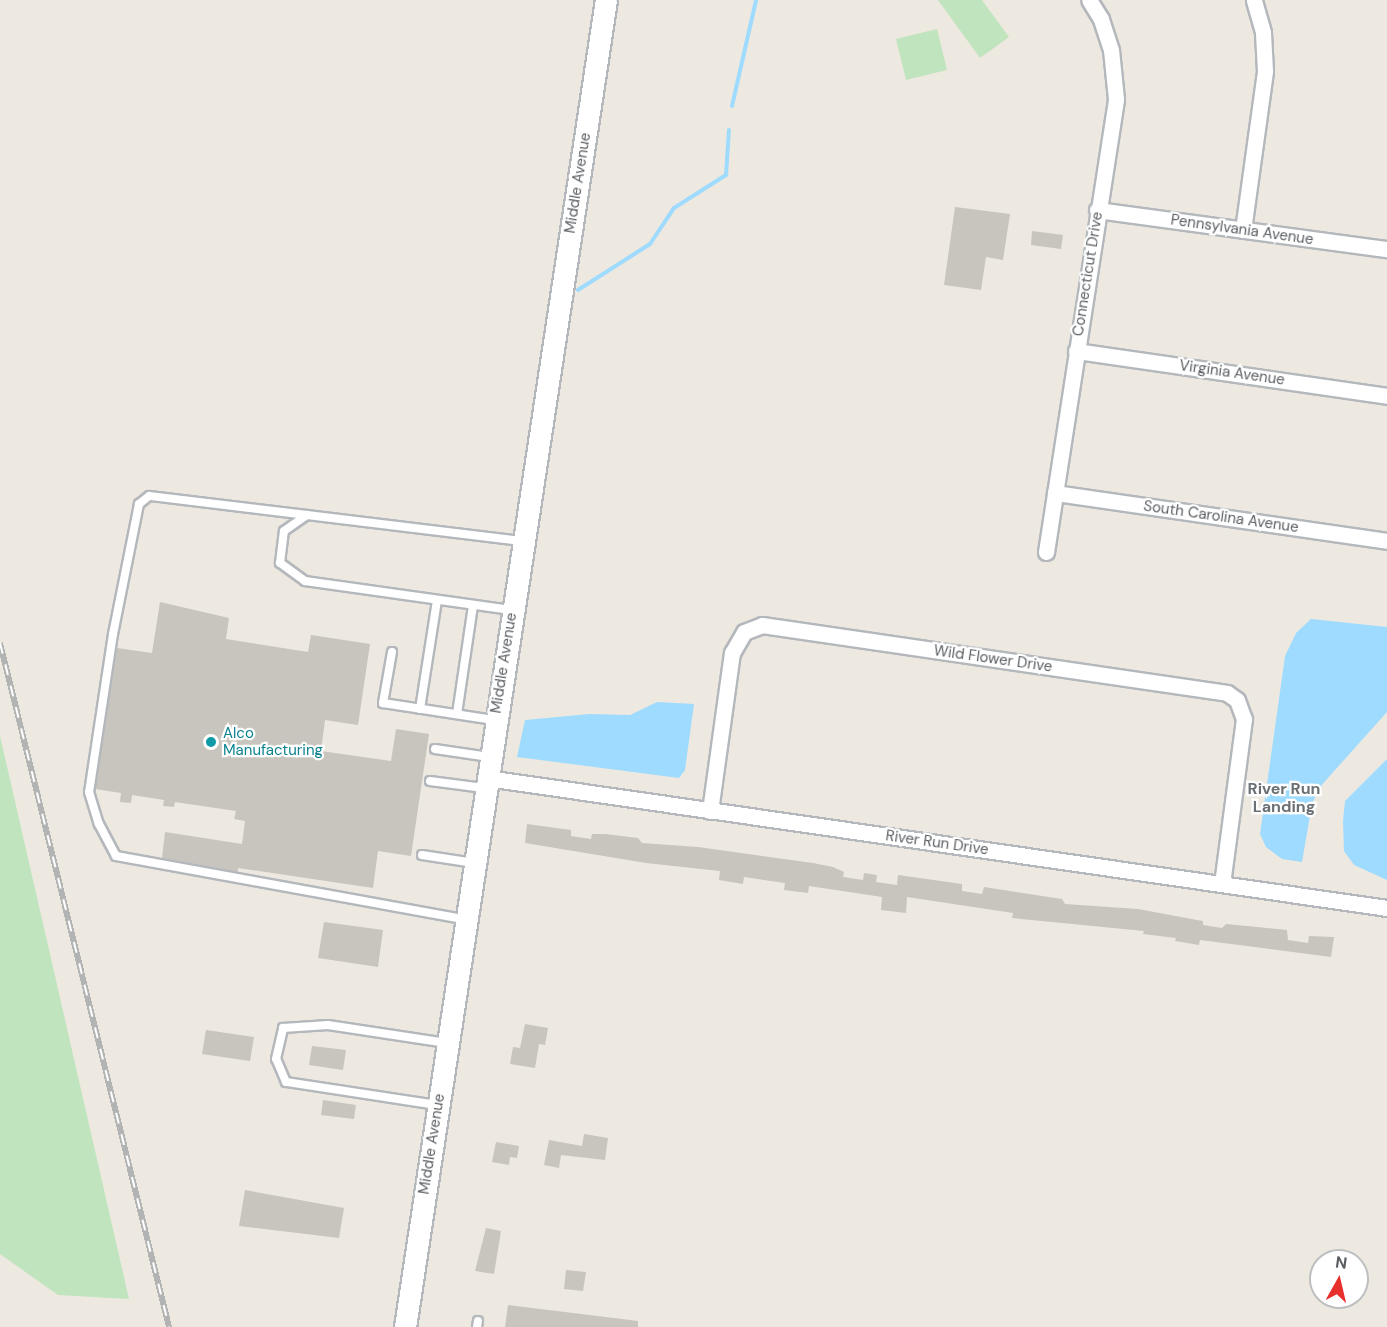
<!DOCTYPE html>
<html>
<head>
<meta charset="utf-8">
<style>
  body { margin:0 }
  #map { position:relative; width:1387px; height:1327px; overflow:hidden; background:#ede9e1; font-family:"DM Sans",sans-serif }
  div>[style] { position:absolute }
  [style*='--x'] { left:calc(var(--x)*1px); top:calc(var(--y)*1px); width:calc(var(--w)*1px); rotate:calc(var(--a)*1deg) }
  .green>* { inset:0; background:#c0e4bd }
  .water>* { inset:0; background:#9fdbfe }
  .stream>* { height:4px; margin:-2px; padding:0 2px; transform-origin:2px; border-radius:2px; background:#9fdbfe }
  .building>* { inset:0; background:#c8c4be }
  .roads { filter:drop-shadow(2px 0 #b4b8bc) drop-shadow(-2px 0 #b4b8bc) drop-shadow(0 2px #b4b8bc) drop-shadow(0 -2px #b4b8bc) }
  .lane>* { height:8px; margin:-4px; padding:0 4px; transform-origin:4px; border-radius:4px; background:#fff }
  .street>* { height:15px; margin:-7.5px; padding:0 7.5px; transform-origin:7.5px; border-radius:7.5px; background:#fff }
  .secondary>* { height:21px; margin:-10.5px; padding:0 10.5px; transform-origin:10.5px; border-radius:10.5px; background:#fff }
  .rail>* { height:6px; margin-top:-3px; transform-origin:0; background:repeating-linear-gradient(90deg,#fff 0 11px,#b2b3b3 0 22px); box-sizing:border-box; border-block:2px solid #b2b3b3 }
  .dots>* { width:16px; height:16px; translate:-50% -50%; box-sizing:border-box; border:3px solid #fff; border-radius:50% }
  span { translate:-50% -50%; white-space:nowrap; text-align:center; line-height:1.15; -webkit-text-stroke:4.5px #fff; paint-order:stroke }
  .street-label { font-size:15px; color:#5a5e62 }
  .culture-label { font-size:15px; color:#0d838f }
  .left { translate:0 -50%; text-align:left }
  .neighbourhood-label { font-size:16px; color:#6b7074; font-weight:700 }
  .north { position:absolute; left:1309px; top:1249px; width:60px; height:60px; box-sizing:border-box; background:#fff; border:2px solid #bdbfc0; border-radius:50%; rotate:8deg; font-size:16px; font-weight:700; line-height:24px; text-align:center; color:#5a5e62 }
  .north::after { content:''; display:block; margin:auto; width:21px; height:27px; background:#e72f2c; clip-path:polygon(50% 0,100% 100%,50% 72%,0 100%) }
</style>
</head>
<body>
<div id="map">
  <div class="green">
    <div style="clip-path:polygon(938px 0,982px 0,1009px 37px,980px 58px)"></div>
    <div style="clip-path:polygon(937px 29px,947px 70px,906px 80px,896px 39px)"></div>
    <div style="clip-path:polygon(0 736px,129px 1299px,58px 1295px,0 1254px)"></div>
  </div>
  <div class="water">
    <div style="clip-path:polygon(1311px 619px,1387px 627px,1387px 712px,1319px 788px,1312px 804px,1302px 862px,1282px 859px,1266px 847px,1260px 834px,1285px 656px,1296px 633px)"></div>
    <div style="clip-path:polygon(657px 702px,694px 704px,685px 770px,679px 778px,517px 757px,525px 720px,589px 714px,630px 715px)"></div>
    <div style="clip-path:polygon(1387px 759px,1387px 880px,1354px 865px,1344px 851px,1343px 821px,1345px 801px)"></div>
  </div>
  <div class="stream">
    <div style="--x:732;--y:106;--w:109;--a:-77.2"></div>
    <div style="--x:578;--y:290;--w:85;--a:-32.6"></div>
    <div style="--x:650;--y:244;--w:43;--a:-56.3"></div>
    <div style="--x:674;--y:208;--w:62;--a:-32.4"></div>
    <div style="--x:726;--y:175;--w:45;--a:-86.2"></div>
  </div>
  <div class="building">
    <div style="clip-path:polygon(955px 207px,1010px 214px,1003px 260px,986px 257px,981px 290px,944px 285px)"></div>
    <div style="clip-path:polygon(1032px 231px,1063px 235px,1061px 249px,1031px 245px)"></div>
    <div style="clip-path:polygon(160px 602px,229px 618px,226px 639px,308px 652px,311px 635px,370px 644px,358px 725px,325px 720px,321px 751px,391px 761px,396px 729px,429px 734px,411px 856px,378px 851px,373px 888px,238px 868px,238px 872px,162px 858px,165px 832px,242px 844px,245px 821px,234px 819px,236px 811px,175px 802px,174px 807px,163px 806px,164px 800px,132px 795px,131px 803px,120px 802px,121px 793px,95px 789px,117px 648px,152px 653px)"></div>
    <div style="clip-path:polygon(527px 824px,571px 830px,571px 836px,591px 839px,592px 834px,605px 834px,638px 838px,642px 843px,698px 847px,813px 863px,833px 867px,844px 872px,843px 877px,863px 880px,864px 873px,877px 875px,876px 882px,897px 885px,898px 875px,962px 884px,962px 891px,982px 894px,984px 887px,1062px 899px,1065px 904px,1138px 909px,1197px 920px,1203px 921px,1203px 925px,1222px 928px,1226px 924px,1287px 930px,1288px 940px,1308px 943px,1309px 936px,1334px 937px,1331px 957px,1200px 940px,1199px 945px,1175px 941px,1176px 938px,1143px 934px,1144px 931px,1012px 918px,1013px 913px,907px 897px,906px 913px,881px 910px,882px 897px,809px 886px,808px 893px,784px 890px,785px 883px,744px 877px,743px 884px,719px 880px,720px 871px,646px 863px,525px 843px)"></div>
    <div style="clip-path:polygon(324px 922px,383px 930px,378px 967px,318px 958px)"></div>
    <div style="clip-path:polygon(525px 1024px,548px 1028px,545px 1045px,539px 1044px,535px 1068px,510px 1064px,513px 1047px,520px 1048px)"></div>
    <div style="clip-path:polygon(206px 1030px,254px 1037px,250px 1061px,202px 1054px)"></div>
    <div style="clip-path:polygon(312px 1046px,346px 1050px,343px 1070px,309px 1065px)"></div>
    <div style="clip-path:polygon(323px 1100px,356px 1105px,354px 1119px,321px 1115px)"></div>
    <div style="clip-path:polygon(584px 1134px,608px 1138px,605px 1160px,561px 1155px,559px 1168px,544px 1165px,549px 1140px,582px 1146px)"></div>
    <div style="clip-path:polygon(496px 1142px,519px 1146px,517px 1158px,510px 1157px,509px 1165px,492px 1162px)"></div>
    <div style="clip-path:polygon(245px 1190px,344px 1208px,339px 1238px,239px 1226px)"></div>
    <div style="clip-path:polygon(486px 1228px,501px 1231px,494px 1274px,475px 1271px)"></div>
    <div style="clip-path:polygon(566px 1270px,586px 1272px,583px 1291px,564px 1289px)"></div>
    <div style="clip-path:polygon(508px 1305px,638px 1321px,638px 1327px,505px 1327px)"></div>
  </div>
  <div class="roads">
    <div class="lane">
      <div style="--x:307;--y:515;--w:159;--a:-173.1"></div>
      <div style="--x:149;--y:496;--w:13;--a:141"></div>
      <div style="--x:139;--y:504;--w:133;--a:101.3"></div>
      <div style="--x:113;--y:634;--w:160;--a:98.6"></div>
      <div style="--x:89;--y:792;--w:34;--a:73"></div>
      <div style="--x:99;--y:824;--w:36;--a:62"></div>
      <div style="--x:116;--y:856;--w:354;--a:10.3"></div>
      <div style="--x:511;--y:610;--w:208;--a:-172"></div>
      <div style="--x:305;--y:581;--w:31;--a:-144"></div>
      <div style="--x:280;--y:563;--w:32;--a:-83"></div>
      <div style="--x:284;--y:531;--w:28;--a:-35"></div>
      <div style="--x:307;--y:515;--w:216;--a:6.9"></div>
      <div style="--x:392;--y:652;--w:52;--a:100"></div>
      <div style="--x:383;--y:703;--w:112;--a:8.7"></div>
      <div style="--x:420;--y:709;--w:110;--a:-81.1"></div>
      <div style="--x:457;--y:714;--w:110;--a:-81.6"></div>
      <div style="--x:435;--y:749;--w:55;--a:8.4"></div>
      <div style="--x:430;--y:781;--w:54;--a:7.4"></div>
      <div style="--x:422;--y:855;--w:53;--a:8.7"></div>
      <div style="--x:437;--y:1105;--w:153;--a:-171.3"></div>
      <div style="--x:286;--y:1082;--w:25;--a:-113"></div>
      <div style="--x:276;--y:1059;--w:32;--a:-77"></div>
      <div style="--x:283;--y:1028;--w:45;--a:-3.8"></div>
      <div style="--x:328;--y:1025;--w:120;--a:8.6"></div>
      <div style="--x:477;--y:1327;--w:6;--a:-81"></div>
    </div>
    <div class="street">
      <div style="--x:1097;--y:210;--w:293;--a:7.7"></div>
      <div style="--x:1243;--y:230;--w:161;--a:-82.1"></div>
      <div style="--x:1265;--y:71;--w:39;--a:-93"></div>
      <div style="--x:1263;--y:32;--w:33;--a:-106"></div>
      <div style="--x:1076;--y:351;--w:314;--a:8.2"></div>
      <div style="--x:1055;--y:493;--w:335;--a:8.2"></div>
      <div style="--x:1046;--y:552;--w:458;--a:-81.2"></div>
      <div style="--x:1116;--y:99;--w:49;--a:-95.8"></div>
      <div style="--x:1111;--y:50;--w:33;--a:-108"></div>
      <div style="--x:1101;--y:19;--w:22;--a:-122"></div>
      <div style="--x:487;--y:778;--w:909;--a:8.22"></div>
      <div style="--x:710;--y:811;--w:160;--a:-82.1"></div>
      <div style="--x:732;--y:653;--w:24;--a:-60"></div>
      <div style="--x:744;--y:632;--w:19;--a:-21"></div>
      <div style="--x:762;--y:625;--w:470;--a:8.3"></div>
      <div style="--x:1227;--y:693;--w:12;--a:35"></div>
      <div style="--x:1237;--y:700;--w:20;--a:70"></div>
      <div style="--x:1244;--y:719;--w:166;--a:97.6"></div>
    </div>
    <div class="secondary">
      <div style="--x:405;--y:1327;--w:1342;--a:-81.39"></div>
    </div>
  </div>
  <div class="rail">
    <div style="--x:0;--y:643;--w:705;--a:76.12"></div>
  </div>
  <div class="dots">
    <div style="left:211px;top:742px;background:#0f9aa8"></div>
  </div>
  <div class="street-label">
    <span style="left:578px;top:183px;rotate:-81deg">Middle Avenue</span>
    <span style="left:1242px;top:230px;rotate:8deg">Pennsylvania Avenue</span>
    <span style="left:1088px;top:274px;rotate:-81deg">Connecticut Drive</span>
    <span style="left:1232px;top:373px;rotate:8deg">Virginia Avenue</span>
    <span style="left:1221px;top:517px;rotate:8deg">South Carolina Avenue</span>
    <span style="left:993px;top:659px;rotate:8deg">Wild Flower Drive</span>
    <span style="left:504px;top:663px;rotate:-81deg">Middle Avenue</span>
    <span style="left:937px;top:843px;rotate:8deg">River Run Drive</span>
    <span style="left:432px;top:1144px;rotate:-81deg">Middle Avenue</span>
  </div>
  <div class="culture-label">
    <span class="left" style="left:223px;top:742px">Alco<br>Manufacturing</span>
  </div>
  <div class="neighbourhood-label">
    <span style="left:1284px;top:798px">River Run<br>Landing</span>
  </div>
  <div class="north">N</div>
</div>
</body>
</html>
